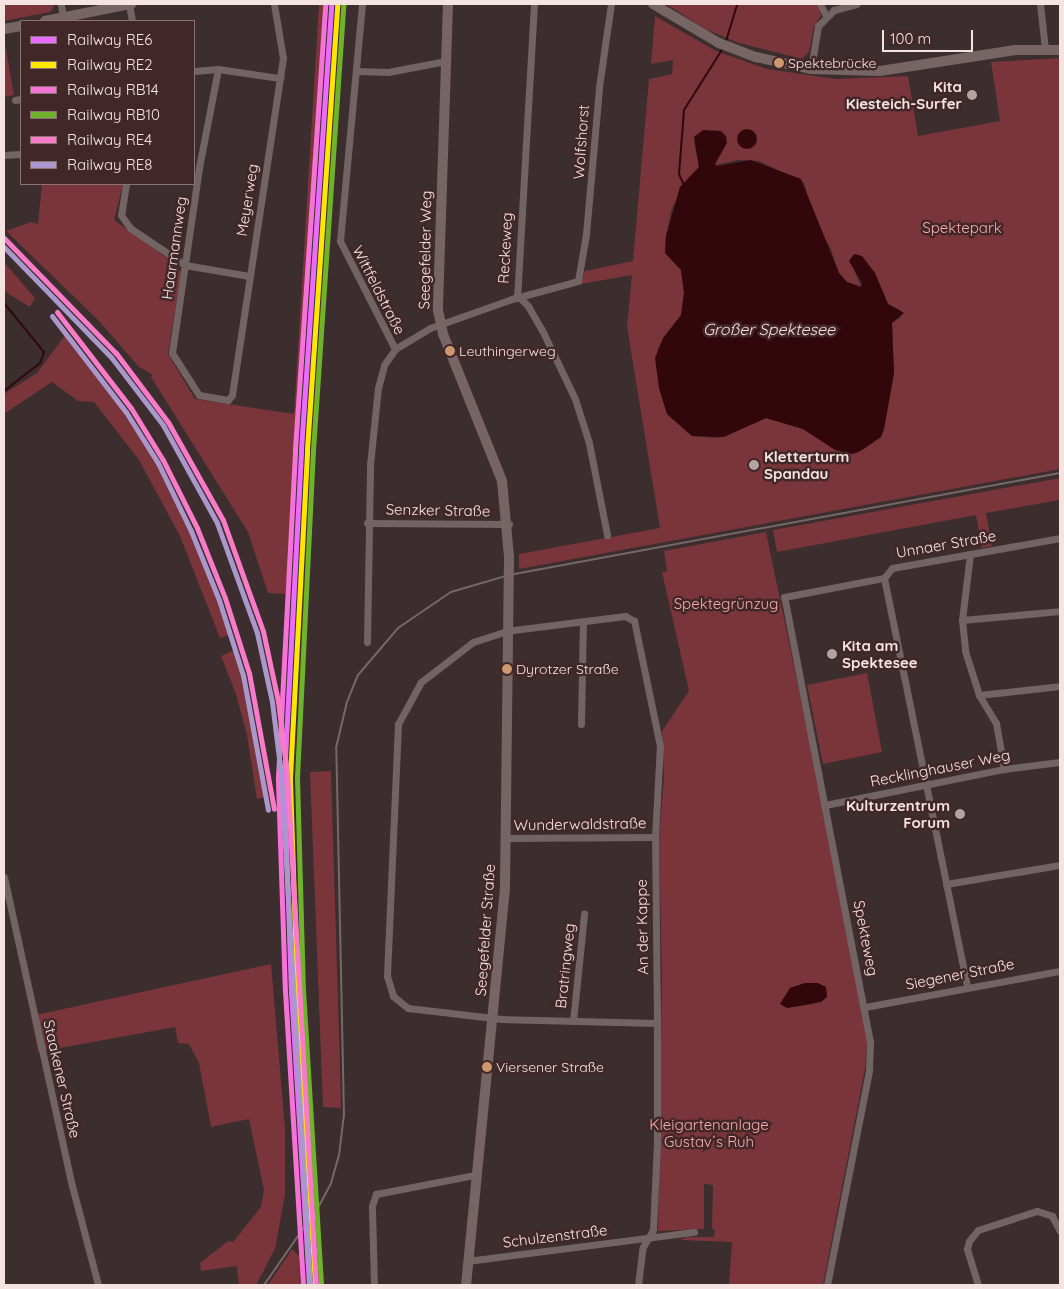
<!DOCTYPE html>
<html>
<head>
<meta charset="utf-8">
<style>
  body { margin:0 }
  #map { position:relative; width:1064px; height:1289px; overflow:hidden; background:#3c2d2e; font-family:Quicksand,sans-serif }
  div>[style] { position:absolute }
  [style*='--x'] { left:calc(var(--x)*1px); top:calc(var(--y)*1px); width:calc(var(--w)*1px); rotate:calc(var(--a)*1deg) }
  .green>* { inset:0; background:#79353a }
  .water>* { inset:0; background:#31070c }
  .round { border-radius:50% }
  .stream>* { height:2px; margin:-1px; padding:0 1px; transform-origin:1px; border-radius:1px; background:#31070c }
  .street>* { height:7px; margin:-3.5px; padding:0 3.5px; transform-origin:3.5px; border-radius:3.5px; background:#726464 }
  .secondary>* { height:10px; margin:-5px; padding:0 5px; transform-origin:5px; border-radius:5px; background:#776566 }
  .rail>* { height:2px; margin:-1px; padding:0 1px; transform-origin:1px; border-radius:1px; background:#75686a }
  .rail-1>* { height:5px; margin:-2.5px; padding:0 2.5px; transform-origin:2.5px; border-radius:2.5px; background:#ea6cff }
  .rail-2>* { height:5px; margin:-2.5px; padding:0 2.5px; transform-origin:2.5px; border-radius:2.5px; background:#ffe600 }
  .rail-3>* { height:5px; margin:-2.5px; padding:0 2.5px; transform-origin:2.5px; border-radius:2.5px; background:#f673d6 }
  .rail-4>* { height:5px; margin:-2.5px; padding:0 2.5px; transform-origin:2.5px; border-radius:2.5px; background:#6fb22b }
  .rail-5>* { height:5px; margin:-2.5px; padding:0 2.5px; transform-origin:2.5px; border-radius:2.5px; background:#f97ac6 }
  .rail-6>* { height:5px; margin:-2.5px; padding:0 2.5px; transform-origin:2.5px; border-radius:2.5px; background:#aa98cc }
  .dots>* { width:14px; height:14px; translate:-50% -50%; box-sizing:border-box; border:2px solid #422728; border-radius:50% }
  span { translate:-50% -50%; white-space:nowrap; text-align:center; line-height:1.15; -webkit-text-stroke:5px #422728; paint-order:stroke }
  .bus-label { font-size:14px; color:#f5e3e2 }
  .left { translate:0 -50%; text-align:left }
  .poi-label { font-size:15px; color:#f5e3e2; font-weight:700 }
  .right { translate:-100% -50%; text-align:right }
  .street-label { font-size:15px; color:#f5e3e2 }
  .park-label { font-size:15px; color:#f8abad }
  .water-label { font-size:16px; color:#f8dcdc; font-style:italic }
  .frame { position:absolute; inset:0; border:5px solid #f5e3e2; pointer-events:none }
  .legend { position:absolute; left:20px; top:20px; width:175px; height:165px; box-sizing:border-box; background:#422728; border:1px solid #8a7272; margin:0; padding:6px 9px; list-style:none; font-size:15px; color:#f5e3e2 }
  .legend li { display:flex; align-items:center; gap:10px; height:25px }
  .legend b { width:25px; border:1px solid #8a7272 }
  .scale { position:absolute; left:882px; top:30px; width:91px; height:22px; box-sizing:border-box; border:2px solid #f5e3e2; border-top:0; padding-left:6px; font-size:15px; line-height:18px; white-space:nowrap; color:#f5e3e2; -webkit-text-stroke:4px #422728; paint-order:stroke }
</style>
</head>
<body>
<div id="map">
  <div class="green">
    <div style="clip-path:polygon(4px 4px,53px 4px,54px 7px,50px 12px,4px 21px)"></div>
    <div style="clip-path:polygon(319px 4px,327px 4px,286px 594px,268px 593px,248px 532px,151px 377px,152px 374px,139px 367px,99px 321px,6px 231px,31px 222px,38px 224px,42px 184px,123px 184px,114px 220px,177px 265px,181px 273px,168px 354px,195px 399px,294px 414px)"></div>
    <div style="clip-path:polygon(666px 4px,817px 4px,821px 16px,814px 26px,809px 52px,802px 59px,739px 43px,705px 29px)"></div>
    <div style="clip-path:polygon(evenodd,655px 16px,716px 51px,767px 69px,836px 79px,908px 76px,918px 136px,1000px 121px,991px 62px,1060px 58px,1060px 469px,519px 569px,519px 554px,660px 528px,627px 327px,632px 275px,581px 284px,585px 271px,633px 261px,649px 79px,672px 74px,673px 60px,651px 64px,655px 16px,727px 139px,715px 165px,738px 160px,759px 161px,804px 183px,815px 222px,830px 247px,839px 273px,847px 282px,861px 287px,854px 270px,856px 254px,861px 256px,875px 273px,888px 304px,900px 310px,901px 317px,892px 323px,894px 373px,884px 429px,881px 437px,857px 453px,842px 452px,803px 429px,766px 418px,719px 438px,692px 436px,667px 414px,659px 388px,658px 349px,681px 315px,684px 293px,681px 270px,665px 253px,666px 236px,672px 208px,690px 176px,699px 167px,694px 141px,727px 139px)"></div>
    <div style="clip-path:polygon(4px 38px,14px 95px,4px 97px)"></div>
    <div style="clip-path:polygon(4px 262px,35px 298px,30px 307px,4px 291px)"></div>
    <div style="clip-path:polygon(66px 334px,125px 412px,155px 460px,192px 532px,230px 635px,220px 638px,180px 536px,139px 460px,94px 402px,78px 401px,52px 382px,4px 414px,4px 394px,37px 373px)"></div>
    <div style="clip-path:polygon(1060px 478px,1060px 500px,986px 513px,992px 546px,982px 548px,976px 515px,777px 552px,773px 530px)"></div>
    <div style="clip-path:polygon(evenodd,766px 532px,822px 801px,867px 1041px,865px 1069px,823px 1285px,729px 1285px,732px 1242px,680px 1240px,687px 1237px,714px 1237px,715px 1230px,712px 1228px,713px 1185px,704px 1184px,704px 1229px,658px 1231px,662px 980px,659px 840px,664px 776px,662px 731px,689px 691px,662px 572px,667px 571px,664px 551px,766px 532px,805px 983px,813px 1004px,787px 1008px,790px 988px,805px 983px)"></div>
    <div style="clip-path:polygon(235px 650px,255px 722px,266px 797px,257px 799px,247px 735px,236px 694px,221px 656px)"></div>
    <div style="clip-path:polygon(867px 673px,882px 752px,823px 764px,807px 685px)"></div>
    <div style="clip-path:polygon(331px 771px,340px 1067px,341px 1108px,323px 1107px,310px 772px)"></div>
    <div style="clip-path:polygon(271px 964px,285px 1128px,285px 1195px,275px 1249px,256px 1285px,239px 1285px,237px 1266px,201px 1271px,200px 1263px,228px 1241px,233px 1242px,261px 1207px,264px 1190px,249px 1119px,211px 1127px,199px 1063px,189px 1044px,178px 1043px,175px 1027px,38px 1052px,31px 1016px)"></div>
    <div style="clip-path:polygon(292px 1249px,299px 1256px,300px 1285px,268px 1285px)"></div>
  </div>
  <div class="water">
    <div class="round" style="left:737px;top:129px;width:20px;height:20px"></div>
    <div style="clip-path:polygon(703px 130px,721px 131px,726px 136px,727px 143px,715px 164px,717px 166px,751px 160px,801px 179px,839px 273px,847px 282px,861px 287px,862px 283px,849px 261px,854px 254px,862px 256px,875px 273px,888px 304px,904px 313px,892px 323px,894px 373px,884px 429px,881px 437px,862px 450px,853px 454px,835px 450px,803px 429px,766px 418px,724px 437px,692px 436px,667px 414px,659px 388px,655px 358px,663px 338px,681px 315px,684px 293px,681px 270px,665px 253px,666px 236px,680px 187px,699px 167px,694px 137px)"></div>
    <div style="clip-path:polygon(805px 983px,818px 983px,826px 987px,827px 997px,821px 1002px,787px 1008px,780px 1004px,790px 988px)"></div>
  </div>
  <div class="stream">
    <div style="--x:726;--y:41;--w:39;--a:-73"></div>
    <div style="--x:683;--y:183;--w:10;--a:-114"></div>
    <div style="--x:679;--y:174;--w:64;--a:-85.5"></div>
    <div style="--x:684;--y:110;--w:73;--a:-57.8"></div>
    <div style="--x:4;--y:303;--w:63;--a:50.8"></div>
    <div style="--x:44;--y:352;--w:12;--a:110"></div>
    <div style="--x:40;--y:363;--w:46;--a:142.1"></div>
  </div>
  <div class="street">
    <div style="--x:61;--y:4;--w:14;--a:82"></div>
    <div style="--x:129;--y:4;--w:17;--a:80"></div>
    <div style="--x:362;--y:4;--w:238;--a:95.3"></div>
    <div style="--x:340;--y:241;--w:121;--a:63"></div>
    <div style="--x:534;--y:4;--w:291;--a:93.3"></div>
    <div style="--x:517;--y:295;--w:16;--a:45"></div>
    <div style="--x:528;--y:306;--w:28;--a:60"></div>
    <div style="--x:542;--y:330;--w:76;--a:64.4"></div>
    <div style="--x:575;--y:399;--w:46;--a:72.3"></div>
    <div style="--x:589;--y:443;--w:94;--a:78.9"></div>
    <div style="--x:820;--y:4;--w:13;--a:63"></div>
    <div style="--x:1040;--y:4;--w:45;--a:83.7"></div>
    <div style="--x:218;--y:69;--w:101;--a:100.9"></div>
    <div style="--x:199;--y:168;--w:187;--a:98.3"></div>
    <div style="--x:172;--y:353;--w:50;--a:57.3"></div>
    <div style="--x:199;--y:395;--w:29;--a:10"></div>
    <div style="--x:228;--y:400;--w:6;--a:-51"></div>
    <div style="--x:232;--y:395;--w:341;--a:-81.4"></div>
    <div style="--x:283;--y:58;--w:55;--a:-99.5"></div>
    <div style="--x:811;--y:69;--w:44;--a:-80.8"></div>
    <div style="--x:818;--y:26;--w:23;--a:-45"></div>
    <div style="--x:834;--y:10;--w:23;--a:-15"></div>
    <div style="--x:194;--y:71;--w:24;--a:-5"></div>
    <div style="--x:218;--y:69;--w:63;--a:8.3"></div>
    <div style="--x:357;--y:71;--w:31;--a:2"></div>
    <div style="--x:388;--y:72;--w:59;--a:-10.7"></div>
    <div style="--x:15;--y:100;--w:6;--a:-9"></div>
    <div style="--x:4;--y:155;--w:17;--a:-3"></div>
    <div style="--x:126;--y:184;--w:31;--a:99"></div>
    <div style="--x:121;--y:215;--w:16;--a:55"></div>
    <div style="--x:130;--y:228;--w:66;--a:33.9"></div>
    <div style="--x:185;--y:265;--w:65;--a:9.8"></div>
    <div style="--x:367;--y:523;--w:142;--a:0.4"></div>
    <div style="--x:970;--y:554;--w:66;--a:96.9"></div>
    <div style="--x:962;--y:620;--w:31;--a:84"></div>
    <div style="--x:965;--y:651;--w:46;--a:72.3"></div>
    <div style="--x:979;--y:695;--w:33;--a:59"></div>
    <div style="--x:996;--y:723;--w:47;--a:80.1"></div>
    <div style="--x:884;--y:578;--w:417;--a:78.5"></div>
    <div style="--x:962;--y:620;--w:98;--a:-5.2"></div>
    <div style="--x:367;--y:642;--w:177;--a:-89"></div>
    <div style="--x:370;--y:465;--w:77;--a:-84.1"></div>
    <div style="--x:378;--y:388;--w:24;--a:-75"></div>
    <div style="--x:384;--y:365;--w:19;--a:-55"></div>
    <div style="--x:395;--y:349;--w:41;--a:-31"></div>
    <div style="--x:430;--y:328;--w:87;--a:-19.5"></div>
    <div style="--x:512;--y:299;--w:68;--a:-15.3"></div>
    <div style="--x:578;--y:281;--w:48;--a:-80.3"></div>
    <div style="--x:586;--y:234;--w:148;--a:-84.9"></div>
    <div style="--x:599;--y:87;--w:84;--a:-81.8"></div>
    <div style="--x:979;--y:695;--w:81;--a:-6.3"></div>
    <div style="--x:581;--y:724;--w:102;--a:-88.9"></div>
    <div style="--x:825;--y:805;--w:183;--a:-11.4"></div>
    <div style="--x:1004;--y:769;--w:56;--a:-7.1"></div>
    <div style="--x:506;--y:838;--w:149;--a:-0.4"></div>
    <div style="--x:4;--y:877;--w:308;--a:77.6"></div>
    <div style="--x:70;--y:1178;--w:111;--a:75.3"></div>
    <div style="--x:946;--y:884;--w:116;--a:-9.5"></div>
    <div style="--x:865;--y:1007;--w:198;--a:-10.5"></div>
    <div style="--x:573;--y:1021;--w:108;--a:-84.1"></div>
    <div style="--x:467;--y:1261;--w:229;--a:-7.3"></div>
    <div style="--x:374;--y:1285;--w:79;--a:-91.5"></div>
    <div style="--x:372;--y:1206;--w:13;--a:-72"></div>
    <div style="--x:376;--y:1194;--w:101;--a:-10.9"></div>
    <div style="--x:638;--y:1285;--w:38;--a:-83"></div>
    <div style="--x:643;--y:1247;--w:20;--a:-60"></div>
    <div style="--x:653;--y:1230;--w:88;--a:-87.4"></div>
    <div style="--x:657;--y:1142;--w:119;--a:-90"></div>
    <div style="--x:657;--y:1023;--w:186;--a:-90.6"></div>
    <div style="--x:655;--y:837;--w:91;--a:-86.9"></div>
    <div style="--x:660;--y:746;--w:128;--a:-101.7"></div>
    <div style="--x:634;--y:621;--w:10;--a:-151"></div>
    <div style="--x:625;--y:616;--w:119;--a:172.8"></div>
    <div style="--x:507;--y:631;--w:36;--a:162"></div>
    <div style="--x:473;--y:642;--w:66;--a:142.4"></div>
    <div style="--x:421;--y:682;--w:48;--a:118.7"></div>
    <div style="--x:398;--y:724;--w:252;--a:92.5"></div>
    <div style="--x:387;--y:976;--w:21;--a:73"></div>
    <div style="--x:393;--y:996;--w:19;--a:39"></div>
    <div style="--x:408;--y:1008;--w:94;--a:6.7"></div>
    <div style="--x:501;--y:1019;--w:156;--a:1.5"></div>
    <div style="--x:827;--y:1285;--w:219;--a:-78.9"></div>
    <div style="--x:869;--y:1070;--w:28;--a:-88"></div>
    <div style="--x:870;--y:1042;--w:453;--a:-100.9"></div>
    <div style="--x:784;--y:597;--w:102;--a:-10.8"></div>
    <div style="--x:884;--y:578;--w:13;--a:-51"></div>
    <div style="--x:892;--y:568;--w:171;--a:-10.1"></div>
    <div style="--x:978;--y:1285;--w:38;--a:-107"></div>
    <div style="--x:967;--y:1249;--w:8;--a:-76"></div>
    <div style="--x:969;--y:1241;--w:14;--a:-51"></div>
    <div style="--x:978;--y:1230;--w:62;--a:-17.9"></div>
    <div style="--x:1037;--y:1211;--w:16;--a:18"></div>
    <div style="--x:1052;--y:1216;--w:17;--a:62"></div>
  </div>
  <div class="secondary">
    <div style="--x:448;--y:4;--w:306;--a:91.9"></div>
    <div style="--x:438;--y:310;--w:25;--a:78"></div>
    <div style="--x:443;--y:334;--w:158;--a:68.1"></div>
    <div style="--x:502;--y:481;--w:76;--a:84.7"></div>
    <div style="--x:509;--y:557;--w:331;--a:90.7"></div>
    <div style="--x:505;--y:888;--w:399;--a:95.6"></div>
    <div style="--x:653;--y:4;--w:77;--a:30.6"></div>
    <div style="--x:719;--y:43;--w:40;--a:21"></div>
    <div style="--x:756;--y:57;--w:56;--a:12.3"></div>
    <div style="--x:811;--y:69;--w:69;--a:1.7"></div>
    <div style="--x:880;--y:71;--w:137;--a:-8.8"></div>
    <div style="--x:1015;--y:50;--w:45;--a:0"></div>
    <div style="--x:45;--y:21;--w:88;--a:-11.2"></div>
    <div style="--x:4;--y:29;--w:17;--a:-10"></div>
  </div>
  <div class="rail">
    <div style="--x:264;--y:1285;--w:96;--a:-55.2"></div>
    <div style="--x:319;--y:1206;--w:26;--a:-62"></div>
    <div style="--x:331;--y:1183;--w:29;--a:-74"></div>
    <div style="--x:339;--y:1155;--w:39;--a:-83"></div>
    <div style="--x:344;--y:1116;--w:368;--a:-91.2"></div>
    <div style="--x:336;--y:748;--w:47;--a:-76.6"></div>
    <div style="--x:347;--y:702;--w:29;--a:-68"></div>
    <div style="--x:358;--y:675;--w:62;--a:-49.6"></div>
    <div style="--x:398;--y:628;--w:64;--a:-34.2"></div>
    <div style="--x:451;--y:592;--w:60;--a:-16.3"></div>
    <div style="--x:509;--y:575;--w:560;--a:-10.49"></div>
  </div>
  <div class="rail-1">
    <div style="--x:309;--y:1285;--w:293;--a:-93.5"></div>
    <div style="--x:291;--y:993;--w:216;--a:-91.9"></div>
    <div style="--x:284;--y:777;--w:328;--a:-87"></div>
    <div style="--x:301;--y:449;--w:446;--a:-86.1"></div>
  </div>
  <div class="rail-2">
    <div style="--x:315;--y:1285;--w:293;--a:-93.5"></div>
    <div style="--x:297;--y:993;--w:216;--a:-91.9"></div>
    <div style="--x:290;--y:777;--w:328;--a:-87"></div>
    <div style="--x:307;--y:449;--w:446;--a:-86.1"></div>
  </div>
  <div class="rail-3">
    <div style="--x:303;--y:1285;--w:293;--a:-93.5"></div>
    <div style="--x:285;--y:993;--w:216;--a:-91.9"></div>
    <div style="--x:278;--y:777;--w:328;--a:-87"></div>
    <div style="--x:295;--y:449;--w:446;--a:-86.1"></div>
  </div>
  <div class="rail-4">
    <div style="--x:321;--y:1284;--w:293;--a:-93.5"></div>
    <div style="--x:303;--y:992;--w:215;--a:-91.6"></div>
    <div style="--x:297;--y:777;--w:327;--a:-87.2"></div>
    <div style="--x:313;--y:450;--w:446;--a:-86.1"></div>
  </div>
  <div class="rail-5">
    <div style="--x:4;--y:238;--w:161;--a:45.8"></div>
    <div style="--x:116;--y:353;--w:86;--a:53"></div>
    <div style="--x:168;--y:422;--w:112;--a:60.7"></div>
    <div style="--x:223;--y:520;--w:118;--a:70.2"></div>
    <div style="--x:263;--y:631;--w:72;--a:77.9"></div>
    <div style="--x:278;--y:701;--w:73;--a:82.9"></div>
    <div style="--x:287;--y:773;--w:513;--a:86.76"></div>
    <div style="--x:57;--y:312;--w:121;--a:52.4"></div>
    <div style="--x:131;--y:408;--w:61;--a:58.4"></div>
    <div style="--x:163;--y:460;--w:76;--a:63.4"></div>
    <div style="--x:197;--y:528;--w:75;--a:68.2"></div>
    <div style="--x:225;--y:598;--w:79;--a:72.3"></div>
    <div style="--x:249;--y:673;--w:138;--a:79.6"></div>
  </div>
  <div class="rail-6">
    <div style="--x:4;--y:247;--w:153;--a:45.8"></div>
    <div style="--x:111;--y:357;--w:86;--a:52.6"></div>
    <div style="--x:163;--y:425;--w:112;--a:61.1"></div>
    <div style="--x:217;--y:523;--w:117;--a:70"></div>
    <div style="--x:257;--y:633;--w:71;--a:77.7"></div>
    <div style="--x:272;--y:702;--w:73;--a:82.9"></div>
    <div style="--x:281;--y:774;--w:512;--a:86.75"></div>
    <div style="--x:52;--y:316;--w:121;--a:52.4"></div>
    <div style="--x:126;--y:412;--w:60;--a:57.9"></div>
    <div style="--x:158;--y:463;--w:76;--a:64.1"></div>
    <div style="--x:191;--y:531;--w:74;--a:67.9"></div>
    <div style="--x:219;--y:600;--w:79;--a:72.3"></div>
    <div style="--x:243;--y:675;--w:137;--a:79.5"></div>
  </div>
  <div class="dots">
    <div style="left:779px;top:63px;background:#cd976f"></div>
    <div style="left:972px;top:95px;background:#b4a3a3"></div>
    <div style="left:450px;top:351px;background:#cd976f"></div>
    <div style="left:754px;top:465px;background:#b4a3a3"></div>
    <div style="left:832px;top:654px;background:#b4a3a3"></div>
    <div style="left:507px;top:669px;background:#cd976f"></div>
    <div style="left:960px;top:814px;background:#b4a3a3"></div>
    <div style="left:487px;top:1067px;background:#cd976f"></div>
  </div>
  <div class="bus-label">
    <span class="left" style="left:788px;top:63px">Spektebrücke</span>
    <span class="left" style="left:459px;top:351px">Leuthingerweg</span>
    <span class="left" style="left:516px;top:669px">Dyrotzer Straße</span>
    <span class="left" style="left:496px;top:1067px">Viersener Straße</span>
  </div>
  <div class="poi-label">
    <span class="right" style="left:962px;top:95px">Kita<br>Kiesteich-Surfer</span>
    <span class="left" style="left:764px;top:465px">Kletterturm<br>Spandau</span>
    <span class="left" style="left:842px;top:654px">Kita am<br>Spektesee</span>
    <span class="right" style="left:950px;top:814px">Kulturzentrum<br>Forum</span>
  </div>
  <div class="street-label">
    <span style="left:581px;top:142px;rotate:-86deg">Wolfshorst</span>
    <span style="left:247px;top:200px;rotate:-81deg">Meyerweg</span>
    <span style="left:174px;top:248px;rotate:-82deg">Haarmannweg</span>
    <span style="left:505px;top:248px;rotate:-87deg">Reckeweg</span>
    <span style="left:425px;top:250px;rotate:-89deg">Seegefelder Weg</span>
    <span style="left:379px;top:290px;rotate:63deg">Wittfeldstraße</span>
    <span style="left:438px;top:510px;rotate:1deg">Senzker Straße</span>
    <span style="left:946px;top:544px;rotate:-10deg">Unnaer Straße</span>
    <span style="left:940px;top:768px;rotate:-11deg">Recklinghauser Weg</span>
    <span style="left:580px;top:824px;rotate:-1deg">Wunderwaldstraße</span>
    <span style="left:642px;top:927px;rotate:-91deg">An der Kappe</span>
    <span style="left:485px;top:930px;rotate:-86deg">Seegefelder Straße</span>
    <span style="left:866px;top:938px;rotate:79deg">Spekteweg</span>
    <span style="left:565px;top:966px;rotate:-84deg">Bratringweg</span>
    <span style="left:960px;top:974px;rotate:-11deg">Siegener Straße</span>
    <span style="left:62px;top:1079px;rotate:77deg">Staakener Straße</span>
    <span style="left:555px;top:1236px;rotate:-7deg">Schulzenstraße</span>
  </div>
  <div class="park-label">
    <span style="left:962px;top:228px">Spektepark</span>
    <span style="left:726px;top:604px">Spektegrünzug</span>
    <span style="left:709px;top:1133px">Kleigartenanlage<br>Gustav´s Ruh</span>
  </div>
  <div class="water-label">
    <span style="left:769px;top:329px">Großer Spektesee</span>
  </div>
  <div class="frame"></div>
  <ul class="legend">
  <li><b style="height:6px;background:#ea6cff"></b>Railway RE6</li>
  <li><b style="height:6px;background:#ffe600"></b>Railway RE2</li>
  <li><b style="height:6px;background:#f673d6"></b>Railway RB14</li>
  <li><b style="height:6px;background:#6fb22b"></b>Railway RB10</li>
  <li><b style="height:6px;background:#f97ac6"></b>Railway RE4</li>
  <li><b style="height:6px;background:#aa98cc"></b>Railway RE8</li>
  </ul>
  <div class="scale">100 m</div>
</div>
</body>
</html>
